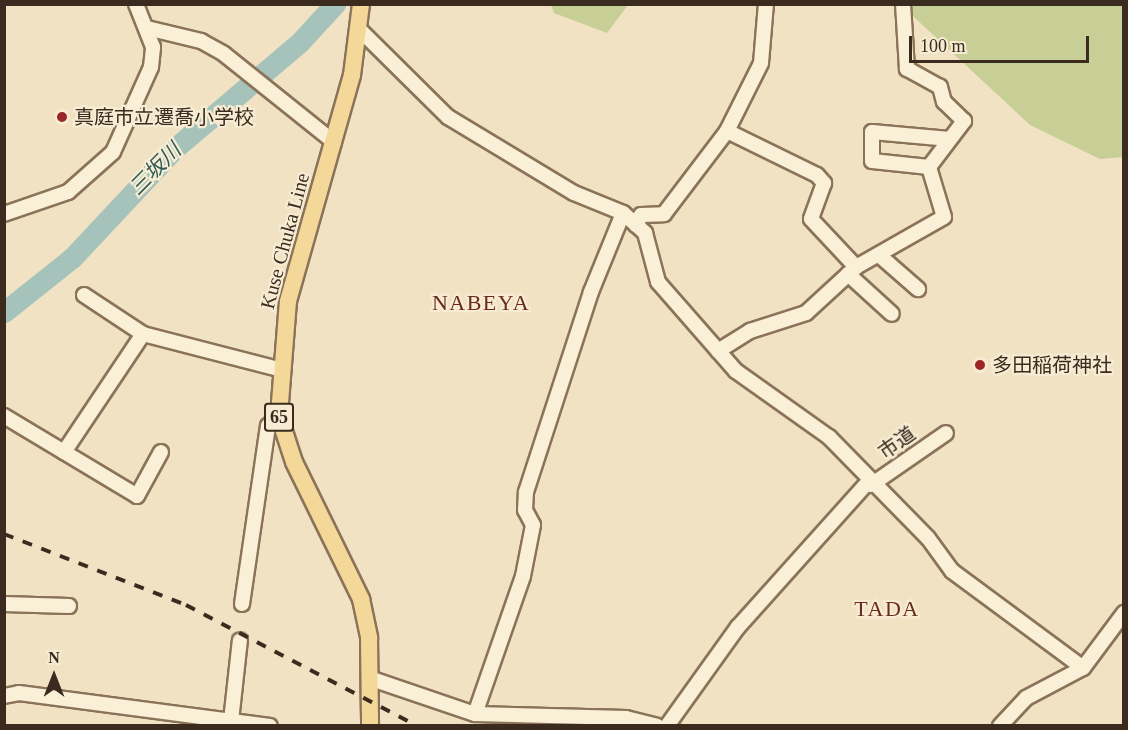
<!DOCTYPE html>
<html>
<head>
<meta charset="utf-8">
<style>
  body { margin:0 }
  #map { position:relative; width:1128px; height:730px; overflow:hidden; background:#f0e2c3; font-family:"Times New Roman","Noto Sans JP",serif }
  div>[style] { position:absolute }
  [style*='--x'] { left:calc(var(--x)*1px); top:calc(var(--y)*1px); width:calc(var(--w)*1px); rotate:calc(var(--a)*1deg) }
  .green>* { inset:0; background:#c8cf96 }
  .river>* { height:21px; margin:-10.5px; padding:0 10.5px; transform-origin:10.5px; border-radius:10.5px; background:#a5c3ba }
  .roads { filter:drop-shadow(2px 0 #8b7359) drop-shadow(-2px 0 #8b7359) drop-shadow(0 2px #8b7359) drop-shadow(0 -2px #8b7359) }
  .minor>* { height:14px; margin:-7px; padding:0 7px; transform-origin:7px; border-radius:7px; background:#faf0d7 }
  .major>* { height:16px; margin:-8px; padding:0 8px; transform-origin:8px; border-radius:8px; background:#f4d899 }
  .rail>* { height:4px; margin-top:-2px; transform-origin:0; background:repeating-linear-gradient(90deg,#3a2b1e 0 10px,transparent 0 20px) }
  .dots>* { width:16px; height:16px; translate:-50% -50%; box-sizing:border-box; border:3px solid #f7ecd3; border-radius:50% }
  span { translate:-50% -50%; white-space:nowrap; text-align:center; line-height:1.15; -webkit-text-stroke:4.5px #f7ecd3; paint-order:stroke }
  .shield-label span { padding:2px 4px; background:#f7ecd3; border:2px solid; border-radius:4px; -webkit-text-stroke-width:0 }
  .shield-label { font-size:18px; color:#3a2b1e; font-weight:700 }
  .poi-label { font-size:20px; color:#3a2b1e }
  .left { translate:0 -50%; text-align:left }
  .street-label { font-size:20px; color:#3a2b1e }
  .water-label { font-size:21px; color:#2c5b58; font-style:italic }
  .quarter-label { font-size:22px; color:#692b1b; letter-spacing:1.5px }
  .frame { position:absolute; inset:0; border:6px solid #3a2b1e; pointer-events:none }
  .north { position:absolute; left:24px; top:646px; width:60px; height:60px; -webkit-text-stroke:4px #f7ecd3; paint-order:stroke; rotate:0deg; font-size:16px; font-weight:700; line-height:24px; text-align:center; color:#3a2b1e }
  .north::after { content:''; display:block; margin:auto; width:21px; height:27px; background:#3a2b1e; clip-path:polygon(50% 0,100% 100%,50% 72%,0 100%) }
  .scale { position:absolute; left:909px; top:36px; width:180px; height:27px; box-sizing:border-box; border:3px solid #3a2b1e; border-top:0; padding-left:8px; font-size:18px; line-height:21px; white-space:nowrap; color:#3a2b1e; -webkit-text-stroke:4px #f7ecd3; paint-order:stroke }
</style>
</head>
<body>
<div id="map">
  <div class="green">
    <div style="clip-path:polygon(551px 5px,551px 4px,628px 5px,607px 33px,554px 13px)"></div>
    <div style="clip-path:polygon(901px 5px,1123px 5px,1123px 157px,1100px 159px,1030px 125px)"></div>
  </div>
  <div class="river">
    <div style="--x:4;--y:312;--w:87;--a:-38.5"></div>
    <div style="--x:72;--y:258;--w:149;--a:-46.9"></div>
    <div style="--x:174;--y:149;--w:165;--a:-40.3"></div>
    <div style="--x:300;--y:42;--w:52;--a:-47.4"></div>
  </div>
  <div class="roads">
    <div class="minor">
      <div style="--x:147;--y:28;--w:56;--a:13.5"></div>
      <div style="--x:201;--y:41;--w:26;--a:29"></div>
      <div style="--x:224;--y:54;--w:141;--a:38.7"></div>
      <div style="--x:362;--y:32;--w:121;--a:44.7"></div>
      <div style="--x:448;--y:117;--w:147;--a:31.1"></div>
      <div style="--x:574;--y:193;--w:53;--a:22.2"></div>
      <div style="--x:623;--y:213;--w:30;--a:42"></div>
      <div style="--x:645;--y:233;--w:51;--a:75.1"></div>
      <div style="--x:658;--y:282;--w:118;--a:48.8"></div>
      <div style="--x:736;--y:371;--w:114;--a:35.4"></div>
      <div style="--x:829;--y:437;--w:141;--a:45.6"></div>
      <div style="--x:928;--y:538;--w:41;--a:54"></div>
      <div style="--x:952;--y:571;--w:163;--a:36.5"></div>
      <div style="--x:727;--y:131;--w:100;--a:26.1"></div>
      <div style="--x:817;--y:175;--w:11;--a:49"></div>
      <div style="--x:824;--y:183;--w:38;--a:110"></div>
      <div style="--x:811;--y:219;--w:66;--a:46.8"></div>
      <div style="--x:929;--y:167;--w:57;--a:-174"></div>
      <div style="--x:872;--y:161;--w:29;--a:-90"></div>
      <div style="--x:872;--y:132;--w:78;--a:5.1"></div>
      <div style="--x:4;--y:214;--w:68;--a:-19"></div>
      <div style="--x:68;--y:192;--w:60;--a:-41.6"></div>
      <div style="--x:113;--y:152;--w:93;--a:-65.9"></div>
      <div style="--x:151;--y:67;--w:20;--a:-84"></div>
      <div style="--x:153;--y:47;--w:46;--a:-111.6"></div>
      <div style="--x:636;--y:225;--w:11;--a:-63"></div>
      <div style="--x:641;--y:215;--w:23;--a:-2"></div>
      <div style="--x:664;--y:214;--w:104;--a:-52.8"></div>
      <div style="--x:727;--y:131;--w:76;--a:-63.4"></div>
      <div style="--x:761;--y:63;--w:59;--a:-85.2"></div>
      <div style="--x:879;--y:255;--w:52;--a:41.1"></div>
      <div style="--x:848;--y:274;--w:59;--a:42.3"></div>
      <div style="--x:84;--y:295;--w:71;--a:33.5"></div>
      <div style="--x:143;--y:334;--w:144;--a:14.5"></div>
      <div style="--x:718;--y:351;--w:38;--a:-32"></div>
      <div style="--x:750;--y:331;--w:59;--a:-17.8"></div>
      <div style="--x:806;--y:313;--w:68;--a:-42.6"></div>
      <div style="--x:856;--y:267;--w:101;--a:-29.6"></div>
      <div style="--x:944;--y:217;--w:52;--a:-106.7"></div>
      <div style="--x:929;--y:167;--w:58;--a:-52.7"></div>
      <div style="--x:964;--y:121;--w:28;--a:-136"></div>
      <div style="--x:944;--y:102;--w:16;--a:-105"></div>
      <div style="--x:940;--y:87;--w:38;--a:-151"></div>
      <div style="--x:907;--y:69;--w:65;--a:-93.5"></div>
      <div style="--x:4;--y:416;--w:155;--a:31"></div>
      <div style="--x:137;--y:496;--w:50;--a:-61.4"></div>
      <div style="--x:64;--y:452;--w:142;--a:-56.2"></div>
      <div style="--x:871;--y:485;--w:91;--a:-34.7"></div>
      <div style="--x:4;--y:604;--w:65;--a:1.8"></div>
      <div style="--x:242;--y:604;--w:180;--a:-81.7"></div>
      <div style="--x:268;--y:426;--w:15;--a:-42"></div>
      <div style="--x:372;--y:679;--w:109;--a:18.8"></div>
      <div style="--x:475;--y:714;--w:151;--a:1.5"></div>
      <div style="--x:626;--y:718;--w:32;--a:14"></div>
      <div style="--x:4;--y:696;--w:15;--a:-11"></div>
      <div style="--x:19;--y:693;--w:253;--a:7.5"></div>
      <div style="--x:475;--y:714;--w:146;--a:-70.8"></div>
      <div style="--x:523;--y:576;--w:52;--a:-78.9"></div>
      <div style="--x:533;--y:525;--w:17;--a:-118"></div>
      <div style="--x:525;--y:510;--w:18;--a:-87"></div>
      <div style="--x:526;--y:492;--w:210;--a:-72"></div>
      <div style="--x:591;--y:292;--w:85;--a:-67.9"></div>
      <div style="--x:231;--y:721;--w:81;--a:-83.7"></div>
      <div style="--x:667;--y:726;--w:122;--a:-54.4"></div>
      <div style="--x:738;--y:627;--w:195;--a:-48.1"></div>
      <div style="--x:1000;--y:726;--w:38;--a:-47"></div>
      <div style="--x:1026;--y:698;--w:64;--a:-27.8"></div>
      <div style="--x:1083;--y:668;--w:69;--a:-53.3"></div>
    </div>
    <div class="major">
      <div style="--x:361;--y:4;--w:72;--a:97.2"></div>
      <div style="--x:352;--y:75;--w:235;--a:105.8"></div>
      <div style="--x:288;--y:301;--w:115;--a:94.5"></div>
      <div style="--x:279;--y:416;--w:48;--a:71.9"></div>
      <div style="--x:294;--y:462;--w:153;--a:63.9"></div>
      <div style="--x:361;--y:599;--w:40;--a:78"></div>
      <div style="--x:369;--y:638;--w:88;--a:89.3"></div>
    </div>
  </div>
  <div class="rail">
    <div style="--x:4;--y:534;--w:195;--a:21.3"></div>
    <div style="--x:186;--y:605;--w:261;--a:27.6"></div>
  </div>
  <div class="dots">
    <div style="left:62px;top:117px;background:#9c2627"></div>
    <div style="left:980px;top:365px;background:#9c2627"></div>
  </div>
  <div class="shield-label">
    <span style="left:279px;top:417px">65</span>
  </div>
  <div class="poi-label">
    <span class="left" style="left:74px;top:117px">真庭市立遷喬小学校</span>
    <span class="left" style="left:992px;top:365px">多田稲荷神社</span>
  </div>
  <div class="street-label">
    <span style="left:285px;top:241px;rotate:-75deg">Kuse Chuka Line</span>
    <span style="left:897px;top:443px;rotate:-35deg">市道</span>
  </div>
  <div class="water-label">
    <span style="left:155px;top:169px;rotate:-45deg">三坂川</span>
  </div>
  <div class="quarter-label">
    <span style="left:481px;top:303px">NABEYA</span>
    <span style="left:887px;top:609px">TADA</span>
  </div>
  <div class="frame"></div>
  <div class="north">N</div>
  <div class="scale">100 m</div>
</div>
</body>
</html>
